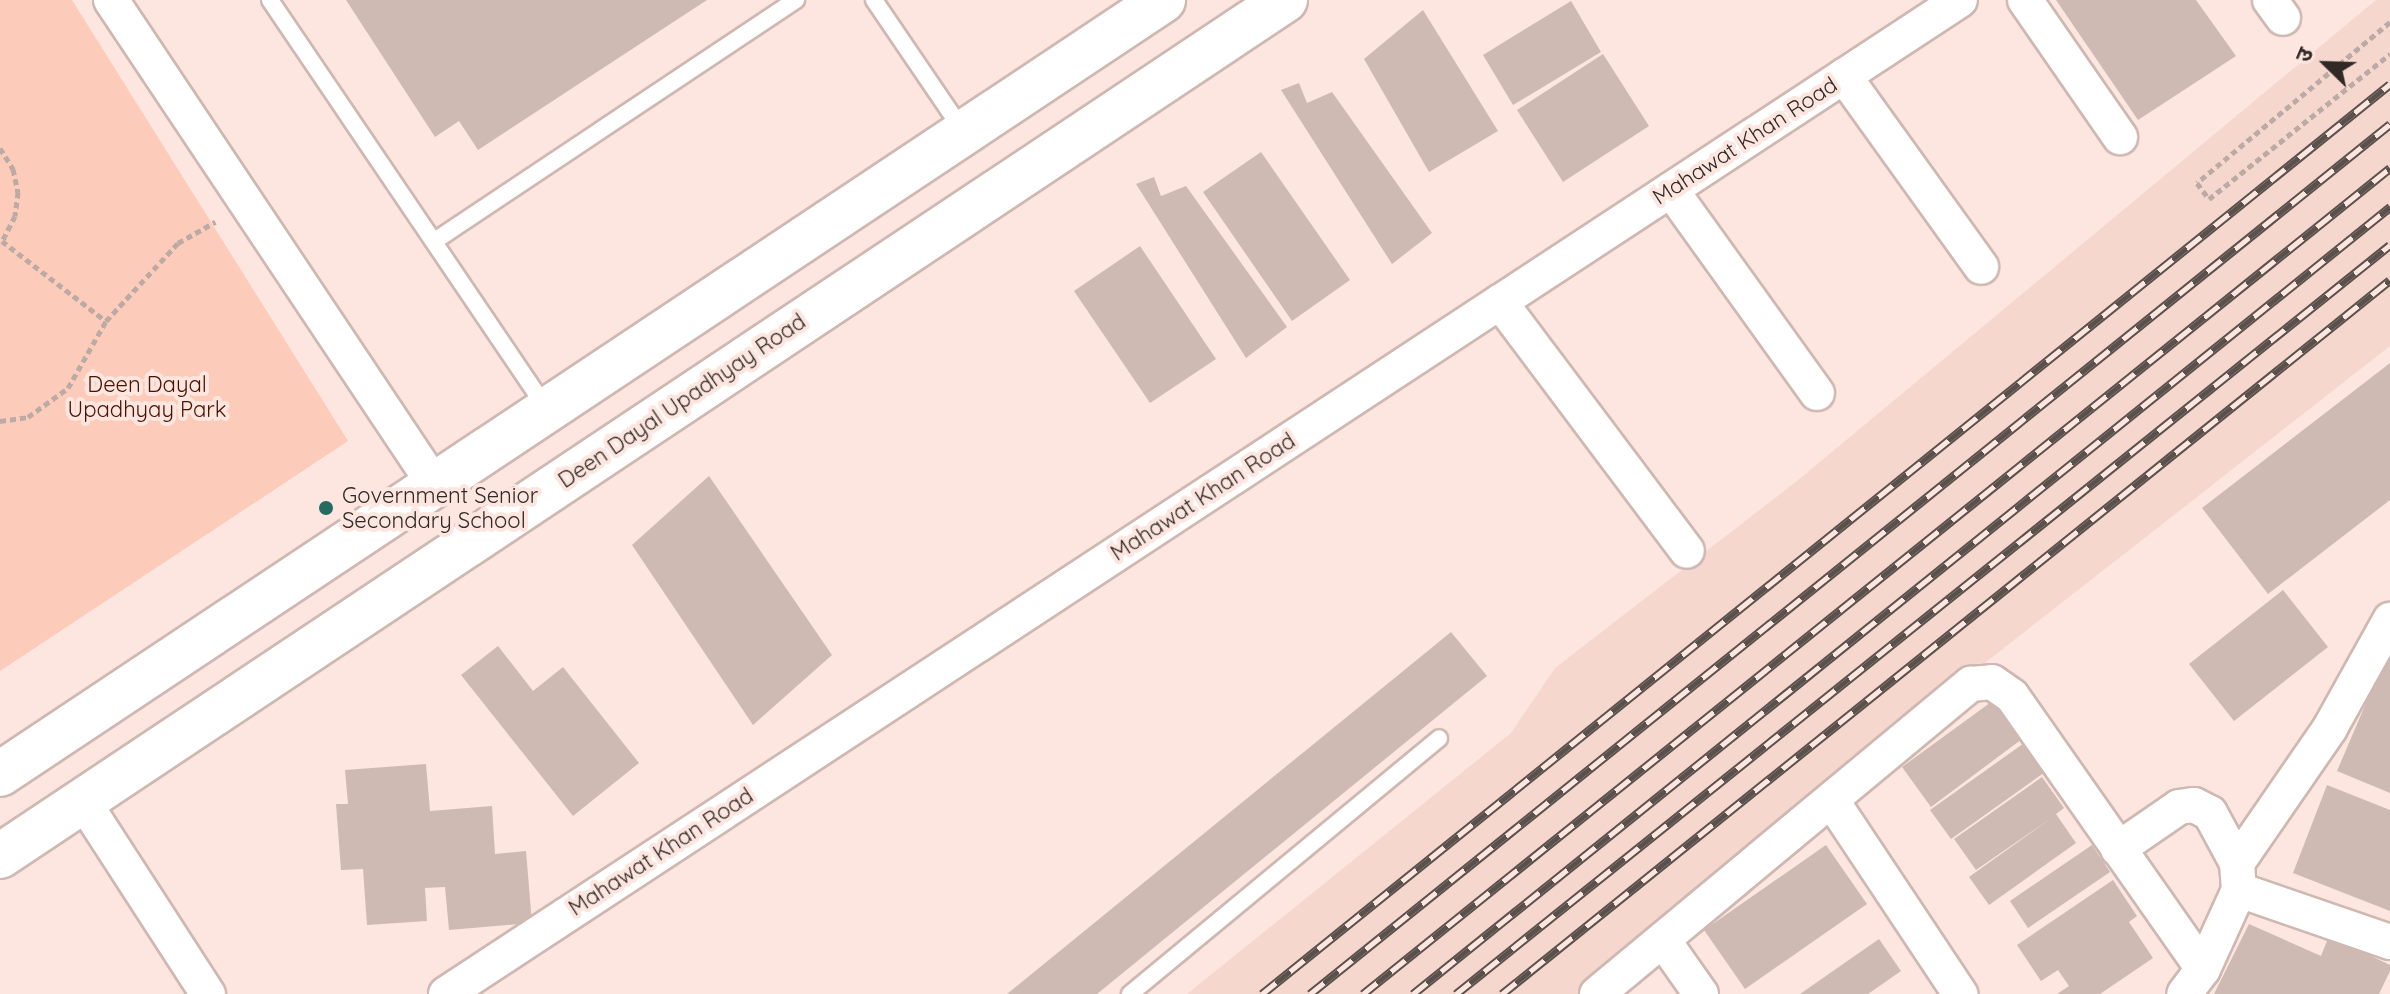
<!DOCTYPE html>
<html>
<head>
<meta charset="utf-8">
<style>
  body { margin:0 }
  #map { position:relative; width:2390px; height:994px; overflow:hidden; background:#fce6df; font-family:Quicksand,"Noto Sans Devanagari",sans-serif }
  div>[style] { position:absolute }
  [style*='--x'] { left:calc(var(--x)*1px); top:calc(var(--y)*1px); width:calc(var(--w)*1px); rotate:calc(var(--a)*1deg) }
  .built>* { inset:0; background:#f5d7ce }
  .green>* { inset:0; background:#fdcbba }
  .building>* { inset:0; background:#cfbab3 }
  .path>* { height:5px; margin-top:-2.5px; transform-origin:0; background:repeating-linear-gradient(90deg,#bcaaa5 0 6px,transparent 0 10px) }
  .roads { filter:drop-shadow(2px 0 #ceb8b1) drop-shadow(-2px 0 #ceb8b1) drop-shadow(0 2px #ceb8b1) drop-shadow(0 -2px #ceb8b1) }
  .lane>* { height:16px; margin:-8px; padding:0 8px; transform-origin:8px; border-radius:8px; background:#fff }
  .street>* { height:34px; margin:-17px; padding:0 17px; transform-origin:17px; border-radius:17px; background:#fff }
  .secondary>* { height:44px; margin:-22px; padding:0 22px; transform-origin:22px; border-radius:22px; background:#fff }
  .rail>* { height:9px; margin-top:-4.5px; transform-origin:0; background:repeating-linear-gradient(90deg,#fce6df 0 18px,#5a504c 0 36px); box-sizing:border-box; border-block:2px solid #5a504c }
  .dots>* { width:22px; height:22px; translate:-50% -50%; box-sizing:border-box; border:4px solid #fce6df; border-radius:50% }
  span { translate:-50% -50%; white-space:nowrap; text-align:center; line-height:1.15; -webkit-text-stroke:8px #fce6df; paint-order:stroke }
  .street-label { font-size:22px; color:#312926 }
  .park-label { font-size:22px; color:#4c1200 }
  .poi-label { font-size:22px; color:#312926 }
  .left { translate:0 -50%; text-align:left }
  .north { position:absolute; left:2286px; top:24px; width:80px; height:80px; -webkit-text-stroke:6px #fce6df; paint-order:stroke; rotate:293deg; font-size:22px; font-weight:700; line-height:32px; text-align:center; color:#312926 }
  .north::after { content:''; display:block; margin:auto; width:28px; height:36px; background:#312926; clip-path:polygon(50% 0,100% 100%,50% 72%,0 100%) }
</style>
</head>
<body>
<div id="map">
  <div class="built">
    <div style="clip-path:polygon(2376px 0,2390px 0,2390px 346px,1958px 684px,1578px 994px,1187px 994px,1511px 733px,1555px 668px,1797px 481px)"></div>
  </div>
  <div class="green">
    <div style="clip-path:polygon(0 0,72px 0,348px 441px,0 671px)"></div>
  </div>
  <div class="building">
    <div style="clip-path:polygon(346px 0,707px 0,478px 150px,459px 121px,435px 137px)"></div>
    <div style="clip-path:polygon(2056px 0,2196px 0,2236px 56px,2138px 120px)"></div>
    <div style="clip-path:polygon(1571px 1px,1601px 52px,1513px 105px,1483px 55px)"></div>
    <div style="clip-path:polygon(1423px 10px,1498px 131px,1429px 172px,1364px 59px)"></div>
    <div style="clip-path:polygon(1603px 54px,1649px 126px,1563px 182px,1517px 110px)"></div>
    <div style="clip-path:polygon(1299px 83px,1307px 103px,1332px 92px,1432px 233px,1392px 264px,1281px 90px)"></div>
    <div style="clip-path:polygon(1261px 152px,1350px 280px,1292px 321px,1203px 192px)"></div>
    <div style="clip-path:polygon(1154px 177px,1161px 196px,1186px 186px,1287px 327px,1246px 358px,1136px 184px)"></div>
    <div style="clip-path:polygon(1140px 246px,1216px 359px,1150px 403px,1074px 291px)"></div>
    <div style="clip-path:polygon(2390px 363px,2390px 500px,2268px 594px,2202px 508px)"></div>
    <div style="clip-path:polygon(709px 476px,832px 655px,753px 725px,632px 545px)"></div>
    <div style="clip-path:polygon(2283px 590px,2328px 647px,2234px 721px,2189px 664px)"></div>
    <div style="clip-path:polygon(1451px 632px,1487px 676px,1097px 994px,1007px 994px)"></div>
    <div style="clip-path:polygon(498px 646px,533px 691px,563px 667px,639px 763px,573px 816px,461px 675px)"></div>
    <div style="clip-path:polygon(2390px 647px,2390px 793px,2337px 771px)"></div>
    <div style="clip-path:polygon(1998px 697px,2026px 736px,1931px 807px,1902px 767px)"></div>
    <div style="clip-path:polygon(2034px 736px,2055px 765px,1951px 839px,1930px 810px)"></div>
    <div style="clip-path:polygon(426px 764px,430px 811px,492px 806px,495px 854px,526px 851px,532px 923px,449px 930px,445px 887px,425px 888px,427px 921px,367px 925px,363px 869px,341px 870px,336px 804px,348px 804px,345px 770px)"></div>
    <div style="clip-path:polygon(2042px 777px,2064px 808px,2056px 814px,2076px 843px,1989px 905px,1969px 877px,2053px 817px,1976px 870px,1954px 839px)"></div>
    <div style="clip-path:polygon(2327px 785px,2390px 810px,2390px 911px,2293px 873px)"></div>
    <div style="clip-path:polygon(1826px 845px,1867px 904px,1745px 989px,1704px 930px)"></div>
    <div style="clip-path:polygon(2092px 845px,2110px 872px,2028px 928px,2010px 901px)"></div>
    <div style="clip-path:polygon(2113px 880px,2137px 916px,2129px 922px,2153px 958px,2100px 994px,2057px 994px,2069px 986px,2058px 970px,2041px 981px,2017px 945px)"></div>
    <div style="clip-path:polygon(2249px 924px,2321px 956px,2329px 936px,2390px 965px,2390px 971px,2379px 994px,2214px 994px)"></div>
    <div style="clip-path:polygon(1879px 939px,1901px 971px,1868px 994px,1800px 994px)"></div>
  </div>
  <div class="path">
    <div style="--x:2390;--y:22;--w:251;--a:140.2"></div>
    <div style="--x:2197;--y:183;--w:20;--a:53"></div>
    <div style="--x:2209;--y:199;--w:232;--a:-38.7"></div>
    <div style="--x:0;--y:148;--w:25;--a:58"></div>
    <div style="--x:13;--y:169;--w:24;--a:78"></div>
    <div style="--x:18;--y:192;--w:24;--a:97"></div>
    <div style="--x:15;--y:216;--w:30;--a:117"></div>
    <div style="--x:2;--y:241;--w:131;--a:37.6"></div>
    <div style="--x:106;--y:321;--w:106;--a:-47.3"></div>
    <div style="--x:178;--y:243;--w:43;--a:-29.6"></div>
    <div style="--x:0;--y:421;--w:28;--a:-8"></div>
    <div style="--x:28;--y:417;--w:49;--a:-35.9"></div>
    <div style="--x:68;--y:388;--w:77;--a:-60.4"></div>
  </div>
  <div class="roads">
    <div class="lane">
      <div style="--x:270;--y:0;--w:492;--a:55.9"></div>
      <div style="--x:874;--y:0;--w:158;--a:55.8"></div>
      <div style="--x:436;--y:240;--w:433;--a:-33.7"></div>
      <div style="--x:1130;--y:994;--w:401;--a:-39.6"></div>
    </div>
    <div class="street">
      <div style="--x:111;--y:0;--w:582;--a:56.28"></div>
      <div style="--x:2025;--y:0;--w:167;--a:55.3"></div>
      <div style="--x:2270;--y:0;--w:22;--a:54"></div>
      <div style="--x:1844;--y:76;--w:235;--a:54.3"></div>
      <div style="--x:1671;--y:190;--w:250;--a:54.3"></div>
      <div style="--x:1500;--y:302;--w:311;--a:53.1"></div>
      <div style="--x:83;--y:801;--w:230;--a:57.1"></div>
      <div style="--x:1832;--y:801;--w:232;--a:56.4"></div>
      <div style="--x:2118;--y:849;--w:74;--a:-34.5"></div>
      <div style="--x:2179;--y:807;--w:15;--a:-8"></div>
      <div style="--x:2194;--y:805;--w:18;--a:27"></div>
      <div style="--x:2210;--y:813;--w:57;--a:61.6"></div>
      <div style="--x:2237;--y:863;--w:27;--a:86"></div>
      <div style="--x:2239;--y:890;--w:87;--a:114.5"></div>
      <div style="--x:2237;--y:863;--w:164;--a:-55.4"></div>
      <div style="--x:2330;--y:728;--w:124;--a:-60.9"></div>
      <div style="--x:2239;--y:890;--w:160;--a:19"></div>
      <div style="--x:1663;--y:940;--w:66;--a:54.9"></div>
      <div style="--x:446;--y:994;--w:1811;--a:-33.29"></div>
      <div style="--x:1597;--y:994;--w:486;--a:-39.7"></div>
      <div style="--x:1971;--y:684;--w:21;--a:-5"></div>
      <div style="--x:1992;--y:682;--w:24;--a:35"></div>
      <div style="--x:2012;--y:696;--w:333;--a:55"></div>
      <div style="--x:2203;--y:969;--w:31;--a:127"></div>
    </div>
    <div class="secondary">
      <div style="--x:0;--y:774;--w:1397;--a:-33.64"></div>
      <div style="--x:0;--y:856;--w:1544;--a:-33.67"></div>
    </div>
  </div>
  <div class="rail">
    <div style="--x:1262;--y:994;--w:1449;--a:-38.89"></div>
    <div style="--x:1310;--y:994;--w:1387;--a:-38.85"></div>
    <div style="--x:1363;--y:994;--w:1318;--a:-38.81"></div>
    <div style="--x:1413;--y:994;--w:1255;--a:-38.85"></div>
    <div style="--x:1456;--y:994;--w:1197;--a:-38.73"></div>
    <div style="--x:1502;--y:994;--w:1139;--a:-38.8"></div>
  </div>
  <div class="dots">
    <div style="left:326px;top:508px;background:#246b60"></div>
  </div>
  <div class="street-label">
    <span style="left:1745px;top:141px;rotate:-33deg">Mahawat Khan Road</span>
    <span style="left:682px;top:401px;rotate:-34deg">Deen Dayal Upadhyay Road</span>
    <span style="left:1203px;top:497px;rotate:-33deg">Mahawat Khan Road</span>
    <span style="left:661px;top:852px;rotate:-33deg">Mahawat Khan Road</span>
  </div>
  <div class="park-label">
    <span style="left:147px;top:397px">Deen Dayal<br>Upadhyay Park</span>
  </div>
  <div class="poi-label">
    <span class="left" style="left:342px;top:508px">Government Senior<br>Secondary School</span>
  </div>
  <div class="north">उ</div>
</div>
</body>
</html>
